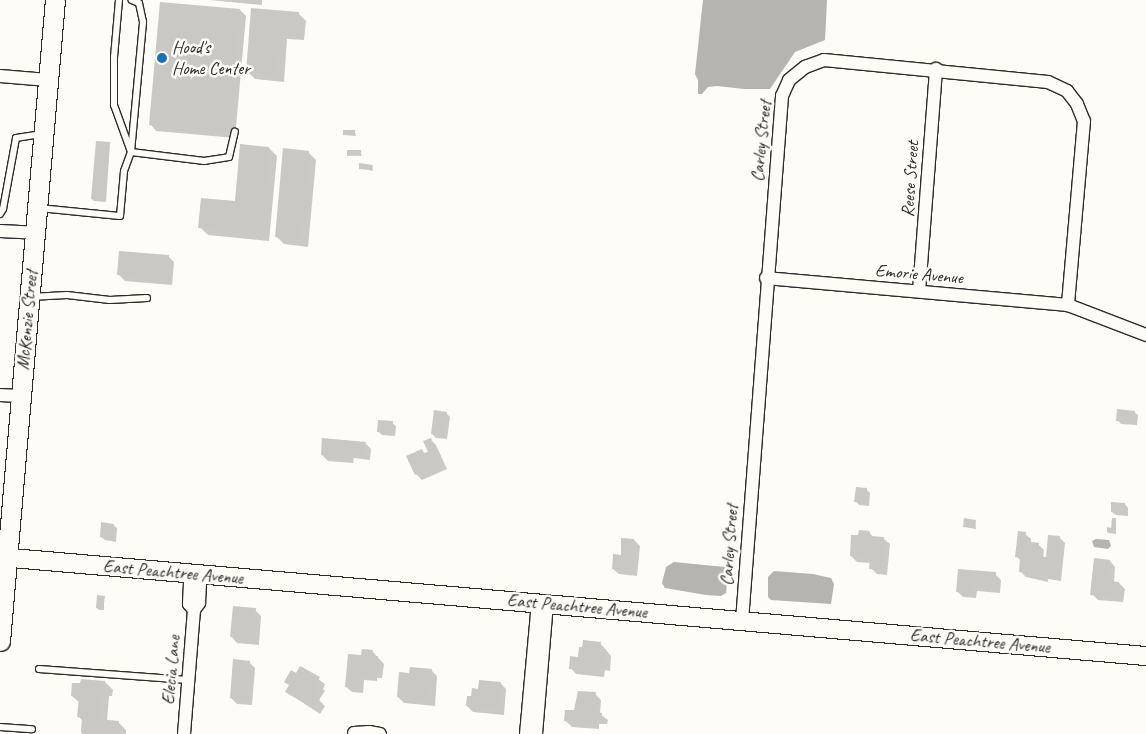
<!DOCTYPE html>
<html>
<head>
<meta charset="utf-8">
<style>
  body { margin:0 }
  #map { position:relative; width:1146px; height:734px; overflow:hidden; background:#fdfcf7; font-family:Caveat,sans-serif }
  div>[style] { position:absolute }
  [style*='--x'] { left:calc(var(--x)*1px); top:calc(var(--y)*1px); width:calc(var(--w)*1px); rotate:calc(var(--a)*1deg) }
  .water>* { inset:0; background:#b5b4b1 }
  .shadow>* { inset:0; background:#0003 }
  .building>* { inset:0; background:#c9c8c4 }
  .roads { filter:drop-shadow(1px 0 #2b2b2b) drop-shadow(-1px 0 #2b2b2b) drop-shadow(0 1px #2b2b2b) drop-shadow(0 -1px #2b2b2b) }
  .lane>* { height:6px; margin:-3px; padding:0 3px; transform-origin:3px; border-radius:3px; background:#fdfcf7 }
  .street>* { height:12px; margin:-6px; padding:0 6px; transform-origin:6px; border-radius:6px; background:#fdfcf7 }
  .secondary>* { height:18px; margin:-9px; padding:0 9px; transform-origin:9px; border-radius:9px; background:#fdfcf7 }
  .primary>* { height:19px; margin:-9.5px; padding:0 9.5px; transform-origin:9.5px; border-radius:9.5px; background:#fdfcf7 }
  .dots>* { width:14px; height:14px; translate:-50% -50%; box-sizing:border-box; border:2px solid #fdfcf7; border-radius:50% }
  span { translate:-50% -50%; white-space:nowrap; text-align:center; line-height:1.15; -webkit-text-stroke:5px #fdfcf7; paint-order:stroke }
  .poi-label { font-size:18px; color:#2b2b2b }
  .left { translate:0 -50%; text-align:left }
  .street-label { font-size:18px; color:#2b2b2b }
</style>
</head>
<body>
<div id="map">
  <div class="water">
    <div style="clip-path:polygon(703px 0,827px 0,825px 40px,795px 52px,770px 89px,744px 89px,717px 86px,708px 87px,702px 94px,698px 94px,698px 80px,695px 74px)"></div>
    <div style="clip-path:polygon(1096px 539px,1109px 540px,1111px 546px,1108px 549px,1094px 547px,1092px 541px)"></div>
    <div style="clip-path:polygon(674px 562px,725px 567px,728px 570px,726px 593px,721px 596px,706px 595px,665px 588px,662px 583px,666px 567px)"></div>
    <div style="clip-path:polygon(774px 571px,813px 574px,831px 578px,834px 584px,831px 604px,771px 600px,768px 597px,768px 577px)"></div>
  </div>
  <div class="shadow">
    <div style="clip-path:polygon(209px 0,262px 0,262px 5px)"></div>
    <div style="clip-path:polygon(252px 9px,298px 13px,306px 21px,304px 40px,287px 39px,284px 82px,255px 79px,247px 71px)"></div>
    <div style="clip-path:polygon(240px 10px,246px 16px,235px 138px,156px 131px,151px 125px)"></div>
    <div style="clip-path:polygon(355px 131px,356px 136px,344px 135px)"></div>
    <div style="clip-path:polygon(110px 143px,106px 202px,94px 201px,92px 199px)"></div>
    <div style="clip-path:polygon(269px 148px,277px 156px,269px 241px,208px 235px,200px 227px,236px 203px)"></div>
    <div style="clip-path:polygon(360px 151px,362px 156px,348px 155px)"></div>
    <div style="clip-path:polygon(308px 152px,316px 160px,308px 247px,284px 244px,276px 236px)"></div>
    <div style="clip-path:polygon(372px 166px,373px 171px,360px 168px)"></div>
    <div style="clip-path:polygon(168px 256px,174px 262px,172px 285px,125px 281px,119px 275px)"></div>
    <div style="clip-path:polygon(1134px 412px,1138px 415px,1137px 425px,1121px 424px,1118px 420px)"></div>
    <div style="clip-path:polygon(446px 413px,450px 417px,447px 439px,436px 438px,432px 434px)"></div>
    <div style="clip-path:polygon(392px 423px,396px 426px,395px 436px,382px 435px,378px 431px)"></div>
    <div style="clip-path:polygon(430px 439px,436px 445px,447px 469px,422px 480px,416px 474px,422px 451px,425px 454px,429px 452px)"></div>
    <div style="clip-path:polygon(365px 443px,371px 449px,370px 460px,354px 458px,353px 463px,328px 461px,322px 455px)"></div>
    <div style="clip-path:polygon(866px 489px,870px 493px,869px 506px,859px 505px,856px 501px)"></div>
    <div style="clip-path:polygon(1125px 504px,1128px 508px,1128px 516px,1116px 515px,1112px 512px)"></div>
    <div style="clip-path:polygon(1116px 519px,1116px 534px,1109px 533px,1108px 532px,1112px 529px)"></div>
    <div style="clip-path:polygon(975px 521px,976px 529px,965px 527px)"></div>
    <div style="clip-path:polygon(113px 525px,117px 528px,116px 542px,105px 540px,101px 537px)"></div>
    <div style="clip-path:polygon(869px 532px,874px 538px,884px 539px,890px 544px,887px 575px,877px 574px,871px 568px,871px 563px,857px 562px,851px 556px,859px 537px)"></div>
    <div style="clip-path:polygon(1025px 534px,1031px 539px,1031px 543px,1038px 544px,1044px 550px,1043px 559px,1047px 559px,1059px 537px,1065px 543px,1061px 581px,1048px 579px,1048px 582px,1026px 577px,1020px 571px,1021px 561px,1017px 557px)"></div>
    <div style="clip-path:polygon(634px 540px,640px 546px,637px 576px,619px 574px,613px 569px)"></div>
    <div style="clip-path:polygon(1110px 561px,1115px 567px,1114px 582px,1119px 583px,1125px 589px,1123px 602px,1098px 600px,1092px 594px)"></div>
    <div style="clip-path:polygon(995px 574px,1001px 580px,1000px 593px,977px 591px,976px 598px,963px 597px,957px 591px)"></div>
    <div style="clip-path:polygon(104px 597px,104px 610px,99px 610px,97px 608px)"></div>
    <div style="clip-path:polygon(255px 610px,261px 616px,259px 645px,237px 643px,232px 637px)"></div>
    <div style="clip-path:polygon(600px 643px,611px 656px,610px 671px,605px 670px,604px 677px,576px 674px,571px 668px)"></div>
    <div style="clip-path:polygon(372px 651px,384px 664px,382px 678px,377px 678px,377px 681px,364px 680px,363px 693px,352px 692px,346px 687px,363px 656px)"></div>
    <div style="clip-path:polygon(249px 662px,255px 668px,252px 705px,237px 704px,231px 698px)"></div>
    <div style="clip-path:polygon(301px 667px,325px 684px,323px 689px,325px 691px,319px 700px,325px 706px,320px 714px,287px 692px)"></div>
    <div style="clip-path:polygon(431px 670px,437px 676px,435px 706px,404px 703px,398px 697px)"></div>
    <div style="clip-path:polygon(105px 682px,113px 690px,112px 696px,109px 696px,107px 721px,118px 722px,126px 730px,126px 734px,83px 734px,83px 721px,79px 717px,80px 703px,72px 696px)"></div>
    <div style="clip-path:polygon(500px 683px,506px 689px,504px 715px,473px 712px,467px 706px,472px 697px)"></div>
    <div style="clip-path:polygon(595px 694px,601px 700px,600px 714px,608px 720px,607px 724px,599px 724px,599px 729px,572px 727px,566px 721px)"></div>
  </div>
  <div class="building">
    <div style="clip-path:polygon(160px 2px,240px 9px,230px 132px,149px 125px)"></div>
    <div style="clip-path:polygon(251px 8px,299px 12px,297px 33px,280px 32px,276px 75px,246px 72px)"></div>
    <div style="clip-path:polygon(343px 130px,355px 130px,355px 135px,343px 135px)"></div>
    <div style="clip-path:polygon(96px 141px,110px 142px,105px 201px,91px 199px)"></div>
    <div style="clip-path:polygon(240px 144px,269px 147px,262px 233px,198px 228px,201px 198px,235px 201px)"></div>
    <div style="clip-path:polygon(283px 148px,309px 151px,300px 239px,275px 237px)"></div>
    <div style="clip-path:polygon(347px 150px,361px 150px,361px 155px,347px 156px)"></div>
    <div style="clip-path:polygon(359px 163px,373px 165px,372px 170px,359px 169px)"></div>
    <div style="clip-path:polygon(119px 251px,169px 255px,166px 280px,117px 275px)"></div>
    <div style="clip-path:polygon(1117px 409px,1135px 411px,1134px 422px,1116px 421px)"></div>
    <div style="clip-path:polygon(434px 410px,447px 412px,444px 436px,431px 434px)"></div>
    <div style="clip-path:polygon(378px 420px,393px 421px,392px 433px,377px 432px)"></div>
    <div style="clip-path:polygon(322px 438px,366px 442px,364px 455px,348px 453px,348px 458px,321px 455px)"></div>
    <div style="clip-path:polygon(431px 438px,442px 463px,415px 475px,406px 456px,422px 449px,424px 453px,428px 452px,423px 441px)"></div>
    <div style="clip-path:polygon(856px 487px,867px 488px,865px 503px,854px 502px)"></div>
    <div style="clip-path:polygon(1111px 502px,1125px 503px,1125px 513px,1111px 512px)"></div>
    <div style="clip-path:polygon(964px 518px,976px 520px,975px 528px,963px 527px)"></div>
    <div style="clip-path:polygon(1112px 518px,1116px 518px,1115px 533px,1107px 532px,1107px 527px,1111px 528px)"></div>
    <div style="clip-path:polygon(101px 522px,114px 524px,112px 539px,100px 537px)"></div>
    <div style="clip-path:polygon(859px 530px,870px 531px,869px 536px,884px 537px,882px 570px,869px 569px,870px 558px,850px 556px,851px 535px,858px 535px)"></div>
    <div style="clip-path:polygon(1018px 531px,1026px 532px,1025px 541px,1039px 543px,1037px 557px,1046px 557px,1048px 535px,1060px 536px,1056px 575px,1043px 574px,1043px 576px,1019px 572px,1020px 558px,1015px 557px)"></div>
    <div style="clip-path:polygon(621px 538px,634px 539px,632px 571px,612px 569px,613px 554px,621px 555px)"></div>
    <div style="clip-path:polygon(1094px 558px,1110px 560px,1108px 581px,1119px 582px,1118px 597px,1090px 595px)"></div>
    <div style="clip-path:polygon(958px 569px,996px 572px,995px 587px,972px 585px,971px 593px,956px 592px)"></div>
    <div style="clip-path:polygon(97px 595px,105px 596px,103px 609px,96px 608px)"></div>
    <div style="clip-path:polygon(233px 606px,256px 608px,253px 639px,230px 637px)"></div>
    <div style="clip-path:polygon(583px 640px,601px 642px,600px 648px,606px 649px,604px 665px,600px 665px,599px 671px,569px 669px,570px 656px,578px 657px,579px 647px,582px 647px)"></div>
    <div style="clip-path:polygon(362px 649px,373px 650px,372px 656px,378px 656px,377px 673px,372px 673px,372px 676px,359px 675px,358px 688px,345px 687px,348px 654px,361px 655px)"></div>
    <div style="clip-path:polygon(233px 659px,250px 661px,247px 700px,230px 698px)"></div>
    <div style="clip-path:polygon(300px 666px,320px 677px,317px 683px,320px 684px,313px 695px,320px 699px,314px 709px,285px 692px,289px 685px,284px 682px,291px 670px,296px 673px)"></div>
    <div style="clip-path:polygon(410px 667px,432px 669px,429px 700px,397px 697px,399px 672px,409px 673px)"></div>
    <div style="clip-path:polygon(81px 679px,105px 681px,104px 688px,102px 688px,99px 719px,119px 721px,118px 734px,82px 734px,81px 731px,82px 718px,77px 717px,79px 697px,71px 696px,72px 683px,80px 683px)"></div>
    <div style="clip-path:polygon(479px 680px,501px 682px,498px 709px,466px 706px,467px 696px,471px 696px,472px 688px,478px 689px)"></div>
    <div style="clip-path:polygon(578px 691px,596px 692px,594px 712px,602px 713px,602px 719px,593px 718px,593px 724px,564px 721px,565px 710px,574px 710px)"></div>
  </div>
  <div class="roads">
    <div class="lane">
      <div style="--x:119;--y:0;--w:57;--a:95"></div>
      <div style="--x:114;--y:57;--w:48;--a:90"></div>
      <div style="--x:114;--y:105;--w:50;--a:70.1"></div>
      <div style="--x:131;--y:152;--w:74;--a:7"></div>
      <div style="--x:204;--y:161;--w:25;--a:-9"></div>
      <div style="--x:229;--y:157;--w:26;--a:-77"></div>
      <div style="--x:39;--y:208;--w:81;--a:5.6"></div>
      <div style="--x:120;--y:216;--w:45;--a:-84.9"></div>
      <div style="--x:124;--y:171;--w:20;--a:-70"></div>
      <div style="--x:131;--y:152;--w:131;--a:-84.7"></div>
      <div style="--x:143;--y:22;--w:19;--a:-102"></div>
      <div style="--x:139;--y:3;--w:8;--a:-157"></div>
      <div style="--x:0;--y:214;--w:6;--a:-59"></div>
      <div style="--x:3;--y:209;--w:72;--a:-79.6"></div>
      <div style="--x:16;--y:138;--w:25;--a:-9"></div>
      <div style="--x:30;--y:297;--w:37;--a:-3"></div>
      <div style="--x:67;--y:295;--w:43;--a:6.6"></div>
      <div style="--x:110;--y:300;--w:37;--a:-3"></div>
      <div style="--x:39;--y:669;--w:149;--a:4.2"></div>
      <div style="--x:0;--y:727;--w:32;--a:4"></div>
    </div>
    <div class="street">
      <div style="--x:0;--y:76;--w:48;--a:4.8"></div>
      <div style="--x:0;--y:231;--w:35;--a:3"></div>
      <div style="--x:766;--y:278;--w:303;--a:5.1"></div>
      <div style="--x:1068;--y:305;--w:84;--a:21"></div>
      <div style="--x:919;--y:291;--w:223;--a:-85.6"></div>
      <div style="--x:0;--y:395;--w:20;--a:3"></div>
      <div style="--x:742;--y:621;--w:527;--a:-85.64"></div>
      <div style="--x:782;--y:96;--w:17;--a:-66"></div>
      <div style="--x:789;--y:80;--w:21;--a:-39"></div>
      <div style="--x:805;--y:67;--w:20;--a:-20"></div>
      <div style="--x:824;--y:60;--w:225;--a:5.6"></div>
      <div style="--x:1048;--y:82;--w:21;--a:25"></div>
      <div style="--x:1067;--y:91;--w:16;--a:52"></div>
      <div style="--x:1077;--y:104;--w:18;--a:68"></div>
      <div style="--x:1084;--y:121;--w:185;--a:95"></div>
      <div style="--x:354;--y:733;--w:15;--a:-4"></div>
      <div style="--x:369;--y:732;--w:11;--a:10"></div>
      <div style="--x:184;--y:734;--w:124;--a:-85.4"></div>
      <div style="--x:194;--y:610;--w:9;--a:-54"></div>
      <div style="--x:199;--y:603;--w:20;--a:-87"></div>
      <div style="--x:200;--y:583;--w:10;--a:-114"></div>
      <div style="--x:196;--y:574;--w:11;--a:124"></div>
      <div style="--x:190;--y:583;--w:21;--a:93"></div>
      <div style="--x:189;--y:604;--w:8;--a:50"></div>
      <div style="--x:526;--y:734;--w:121;--a:-84.8"></div>
      <div style="--x:537;--y:613;--w:11;--a:-63"></div>
      <div style="--x:536;--y:734;--w:120;--a:-85.2"></div>
      <div style="--x:546;--y:614;--w:12;--a:-110"></div>
    </div>
    <div class="secondary">
      <div style="--x:0;--y:557;--w:1150;--a:4.94"></div>
    </div>
    <div class="primary">
      <div style="--x:0;--y:641;--w:643;--a:-85.1"></div>
    </div>
  </div>
  <div class="dots">
    <div style="left:162px;top:58px;background:#1f6fb2"></div>
  </div>
  <div class="poi-label">
    <span class="left" style="left:172px;top:58px">Hood's<br>Home Center</span>
  </div>
  <div class="street-label">
    <span style="left:761px;top:141px;rotate:-84deg">Carley Street</span>
    <span style="left:910px;top:179px;rotate:-86deg">Reese Street</span>
    <span style="left:919px;top:274px;rotate:5deg">Emorie Avenue</span>
    <span style="left:27px;top:320px;rotate:-85deg">McKenzie Street</span>
    <span style="left:729px;top:545px;rotate:-86deg">Carley Street</span>
    <span style="left:173px;top:572px;rotate:5deg">East Peachtree Avenue</span>
    <span style="left:577px;top:606px;rotate:5deg">East Peachtree Avenue</span>
    <span style="left:980px;top:641px;rotate:5deg">East Peachtree Avenue</span>
    <span style="left:171px;top:670px;rotate:-85deg">Elecia Lane</span>
  </div>
</div>
</body>
</html>
